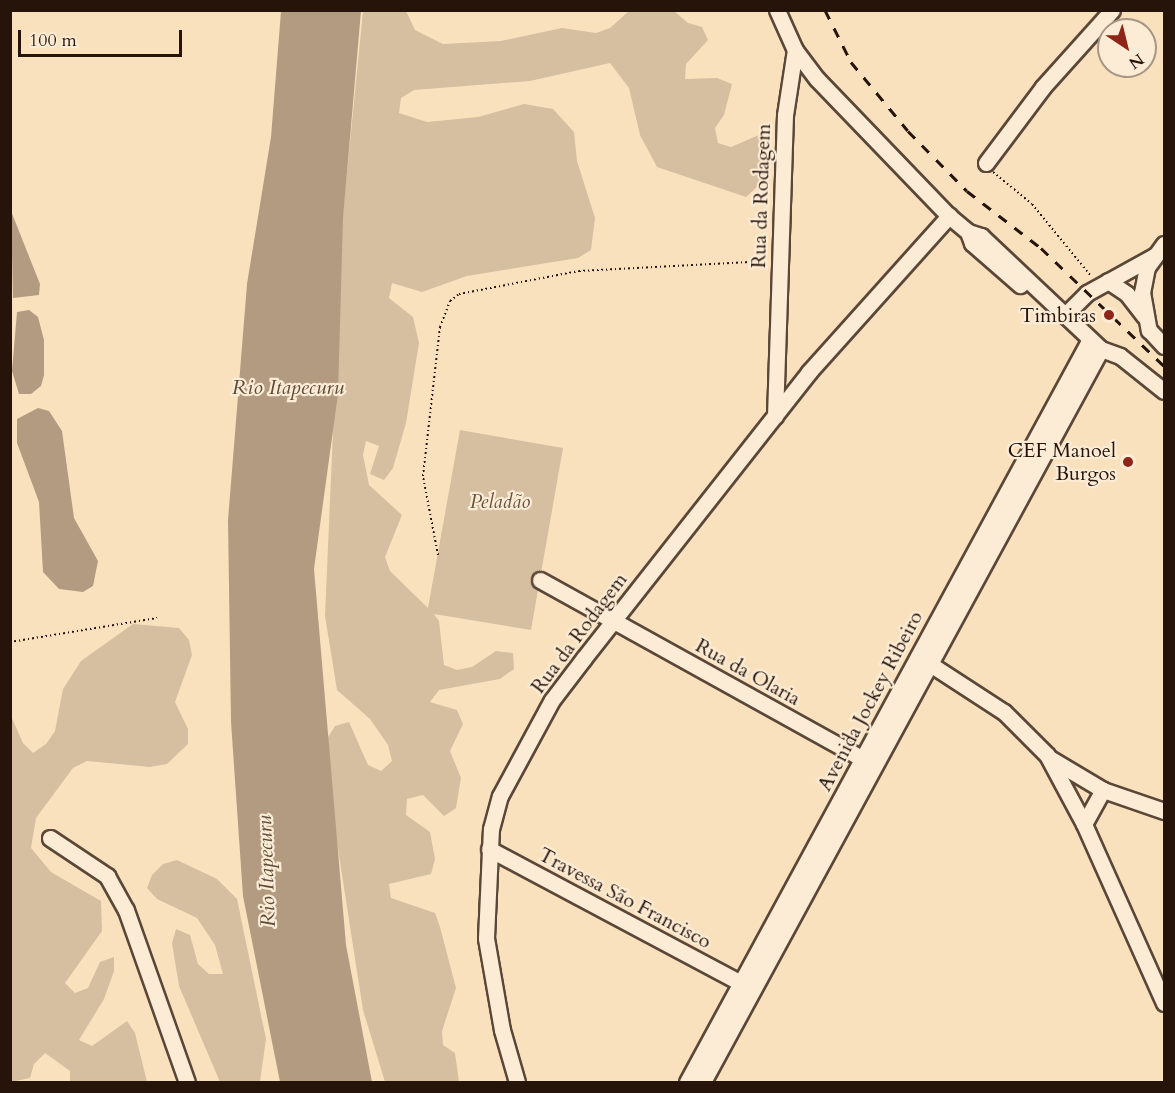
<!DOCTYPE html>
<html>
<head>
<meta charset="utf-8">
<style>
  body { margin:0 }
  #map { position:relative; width:1175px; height:1093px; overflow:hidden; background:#fae1be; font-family:Cardo,serif }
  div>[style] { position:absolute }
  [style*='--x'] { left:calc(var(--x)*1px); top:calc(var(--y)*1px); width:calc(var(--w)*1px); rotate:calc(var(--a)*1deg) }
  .green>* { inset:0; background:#d6bea0 }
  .water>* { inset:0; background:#b29b81 }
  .path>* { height:2px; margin-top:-1px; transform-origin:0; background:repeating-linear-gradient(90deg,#26140b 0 1.5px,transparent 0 4.5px) }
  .roads { filter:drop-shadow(2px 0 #5b4738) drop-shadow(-2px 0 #5b4738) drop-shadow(0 2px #5b4738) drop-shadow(0 -2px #5b4738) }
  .minor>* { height:15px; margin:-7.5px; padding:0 7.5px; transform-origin:7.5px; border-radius:7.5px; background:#fcecd5 }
  .rail>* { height:3px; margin-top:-1.5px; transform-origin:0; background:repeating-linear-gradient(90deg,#26140b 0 10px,transparent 0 20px) }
  .dots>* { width:16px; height:16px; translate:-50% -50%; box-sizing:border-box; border:3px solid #fcecd5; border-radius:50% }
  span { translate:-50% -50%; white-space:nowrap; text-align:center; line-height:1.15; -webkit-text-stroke:4.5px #fcecd5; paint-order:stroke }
  .street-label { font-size:20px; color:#26140b }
  .poi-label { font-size:20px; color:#26140b }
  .right { translate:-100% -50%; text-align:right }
  .park-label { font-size:20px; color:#64503f; font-style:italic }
  .water-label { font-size:21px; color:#5e4a3a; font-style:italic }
  .frame { position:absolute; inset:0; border:12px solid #26140b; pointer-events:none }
  .north { position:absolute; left:1097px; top:18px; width:60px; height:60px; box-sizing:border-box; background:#fcecd5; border:2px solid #a69684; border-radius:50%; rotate:145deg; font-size:16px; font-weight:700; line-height:24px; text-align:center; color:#26140b }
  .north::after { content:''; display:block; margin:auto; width:21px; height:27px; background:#8f2418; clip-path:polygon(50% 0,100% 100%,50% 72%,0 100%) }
  .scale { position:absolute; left:18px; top:30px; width:164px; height:27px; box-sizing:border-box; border:3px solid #26140b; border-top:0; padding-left:8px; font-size:18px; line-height:21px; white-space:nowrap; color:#26140b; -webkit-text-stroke:4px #fcecd5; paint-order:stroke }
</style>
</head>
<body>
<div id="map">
  <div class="green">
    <div style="clip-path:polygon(363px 11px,406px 11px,415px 30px,443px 44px,501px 41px,562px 28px,596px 33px,610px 28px,629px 11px,674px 11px,688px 23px,702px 27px,708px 40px,686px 64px,685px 79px,717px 78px,732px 84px,724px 115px,715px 128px,718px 143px,731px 147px,759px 135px,771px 162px,768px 177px,746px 197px,657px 167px,640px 135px,629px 88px,610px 63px,530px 81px,414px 90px,401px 98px,399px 113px,427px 122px,478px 117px,524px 104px,553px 109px,574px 132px,577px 161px,595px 218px,591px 250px,578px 258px,467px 276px,422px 292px,392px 283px,389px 298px,413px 317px,419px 343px,406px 423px,393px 468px,384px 480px,370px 474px,379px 446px,366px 441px,363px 455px,369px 485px,402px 515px,385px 557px,390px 571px,428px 608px,460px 430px,563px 448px,531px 630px,434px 614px,439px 621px,444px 665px,457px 670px,472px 667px,496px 651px,513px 653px,514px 669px,500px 679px,439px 690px,430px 702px,457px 710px,463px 724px,450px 751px,461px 778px,456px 808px,444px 816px,423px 795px,407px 799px,406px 815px,430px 832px,435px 859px,431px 874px,389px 884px,391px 898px,435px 913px,440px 927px,456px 988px,442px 1031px,443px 1045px,455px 1053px,459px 1082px,385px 1082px,363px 1010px,333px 817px,327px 739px,335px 726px,349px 722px,368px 765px,381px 771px,392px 761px,388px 745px,370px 719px,337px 690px,325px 616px,342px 223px)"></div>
    <div style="clip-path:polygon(133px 624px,179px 628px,189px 640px,192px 655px,175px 702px,188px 729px,188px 744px,167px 764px,150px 767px,87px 761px,73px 768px,36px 818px,31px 848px,51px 872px,101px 901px,102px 931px,65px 983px,75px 993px,88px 988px,100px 962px,114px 957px,114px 971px,104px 999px,79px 1040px,92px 1046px,127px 1021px,135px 1033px,147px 1082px,70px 1082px,70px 1071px,45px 1053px,34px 1064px,30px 1078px,11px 1082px,11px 716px,23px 743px,33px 753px,46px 744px,55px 731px,63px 689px,81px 661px)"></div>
    <div style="clip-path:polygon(177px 860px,217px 879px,237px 899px,266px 1039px,260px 1082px,220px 1082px,179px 986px,172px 943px,176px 929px,190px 935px,198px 964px,209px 974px,223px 974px,215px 945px,197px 918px,157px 899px,147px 888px,152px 875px,163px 864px)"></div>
  </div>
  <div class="water">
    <div style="clip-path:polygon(281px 11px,361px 11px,343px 218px,338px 394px,314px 569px,346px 945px,372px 1082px,280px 1082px,243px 896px,231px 722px,228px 520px,247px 284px,271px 137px)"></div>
    <div style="clip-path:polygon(11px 211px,40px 284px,39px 295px,13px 298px)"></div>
    <div style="clip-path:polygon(29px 310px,38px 317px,44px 340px,44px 375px,41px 386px,31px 394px,19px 394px,12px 371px,17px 312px)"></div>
    <div style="clip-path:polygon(38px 408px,49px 411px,62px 431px,74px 518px,98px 561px,93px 586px,83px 592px,59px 589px,43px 572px,39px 502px,17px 443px,17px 419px)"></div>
  </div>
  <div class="path">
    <div style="--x:993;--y:172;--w:50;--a:39.4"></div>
    <div style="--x:1032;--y:204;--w:93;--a:50.7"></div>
    <div style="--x:438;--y:555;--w:80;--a:-100.8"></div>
    <div style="--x:423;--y:476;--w:150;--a:-83.5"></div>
    <div style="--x:440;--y:327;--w:28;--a:-69"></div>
    <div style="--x:450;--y:301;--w:11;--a:-38"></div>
    <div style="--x:459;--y:294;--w:122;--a:-10.9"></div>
    <div style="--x:579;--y:271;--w:189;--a:-3"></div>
    <div style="--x:10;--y:642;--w:149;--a:-9.3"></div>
  </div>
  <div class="roads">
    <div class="minor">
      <div style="--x:777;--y:10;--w:44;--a:65.8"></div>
      <div style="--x:795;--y:50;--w:36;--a:53"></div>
      <div style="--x:817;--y:79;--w:190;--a:46.1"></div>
      <div style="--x:949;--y:216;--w:25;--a:40"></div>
      <div style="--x:968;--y:232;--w:14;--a:17"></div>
      <div style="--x:981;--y:236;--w:165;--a:43.3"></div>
      <div style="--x:1101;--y:349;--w:20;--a:20"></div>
      <div style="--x:1120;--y:356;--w:56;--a:38.5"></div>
      <div style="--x:986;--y:163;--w:95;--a:-53.1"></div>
      <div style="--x:1043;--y:87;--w:103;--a:-48.1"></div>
      <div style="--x:968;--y:232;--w:12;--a:70"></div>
      <div style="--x:972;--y:243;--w:64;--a:41.2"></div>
      <div style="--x:1164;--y:244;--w:29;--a:126"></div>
      <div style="--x:1147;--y:267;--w:25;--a:101"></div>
      <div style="--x:1142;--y:292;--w:39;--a:80"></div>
      <div style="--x:1149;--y:330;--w:22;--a:47"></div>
      <div style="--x:1108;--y:281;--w:23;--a:34"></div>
      <div style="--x:1127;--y:294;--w:28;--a:52"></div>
      <div style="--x:1067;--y:313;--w:28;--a:-45"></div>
      <div style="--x:1087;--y:293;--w:77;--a:-28.9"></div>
      <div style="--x:775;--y:416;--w:301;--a:-88.1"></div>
      <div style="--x:785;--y:115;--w:66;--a:-81.3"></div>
      <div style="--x:540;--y:580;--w:377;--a:29"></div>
      <div style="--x:930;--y:664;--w:88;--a:33"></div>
      <div style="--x:1004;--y:712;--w:61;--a:45"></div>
      <div style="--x:1047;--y:755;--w:78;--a:61.8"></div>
      <div style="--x:1084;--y:824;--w:196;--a:65.9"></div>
      <div style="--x:1051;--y:759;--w:61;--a:30.8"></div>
      <div style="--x:1103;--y:790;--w:65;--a:19"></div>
      <div style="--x:1084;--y:824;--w:39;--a:-61"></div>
      <div style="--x:50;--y:838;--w:69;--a:33.7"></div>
      <div style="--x:107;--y:876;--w:39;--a:61"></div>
      <div style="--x:126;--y:910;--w:182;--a:70.5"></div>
      <div style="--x:489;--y:849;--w:294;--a:28"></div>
      <div style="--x:517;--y:1082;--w:54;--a:-106.1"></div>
      <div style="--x:502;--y:1030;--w:93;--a:-99.9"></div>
      <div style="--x:486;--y:938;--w:109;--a:-87.4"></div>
      <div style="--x:491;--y:829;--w:34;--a:-75"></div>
      <div style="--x:500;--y:796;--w:109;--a:-61.6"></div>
      <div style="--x:552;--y:700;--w:53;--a:-52.7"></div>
      <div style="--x:584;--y:658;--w:364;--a:-51.8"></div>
      <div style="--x:809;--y:372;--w:210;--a:-48.1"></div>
      <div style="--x:687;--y:1082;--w:845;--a:-61.52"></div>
      <div style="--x:703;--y:1082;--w:834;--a:-61.5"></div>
    </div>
  </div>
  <div class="rail">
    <div style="--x:825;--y:10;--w:58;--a:63.4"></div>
    <div style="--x:851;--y:62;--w:89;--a:50.4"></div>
    <div style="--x:908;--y:131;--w:84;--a:45.5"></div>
    <div style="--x:967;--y:191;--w:93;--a:37.6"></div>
    <div style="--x:1041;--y:248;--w:170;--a:43.8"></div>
  </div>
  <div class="dots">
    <div style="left:1109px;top:315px;background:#8f2418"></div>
    <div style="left:1128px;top:462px;background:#8f2418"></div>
  </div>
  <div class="street-label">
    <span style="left:761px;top:196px;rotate:-88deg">Rua da Rodagem</span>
    <span style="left:579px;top:633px;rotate:-53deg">Rua da Rodagem</span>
    <span style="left:748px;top:672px;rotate:29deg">Rua da Olaria</span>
    <span style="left:870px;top:701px;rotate:-62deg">Avenida Jockey Ribeiro</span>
    <span style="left:625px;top:898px;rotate:28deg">Travessa São Francisco</span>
  </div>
  <div class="poi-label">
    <span class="right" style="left:1096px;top:315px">Timbiras</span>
    <span class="right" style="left:1116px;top:462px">CEF Manoel<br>Burgos</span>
  </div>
  <div class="park-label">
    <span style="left:500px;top:501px">Peladão</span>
  </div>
  <div class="water-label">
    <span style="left:288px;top:388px">Rio Itapecuru</span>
    <span style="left:267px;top:871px;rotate:-92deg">Rio Itapecuru</span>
  </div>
  <div class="frame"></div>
  <div class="north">N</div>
  <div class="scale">100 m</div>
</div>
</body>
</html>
